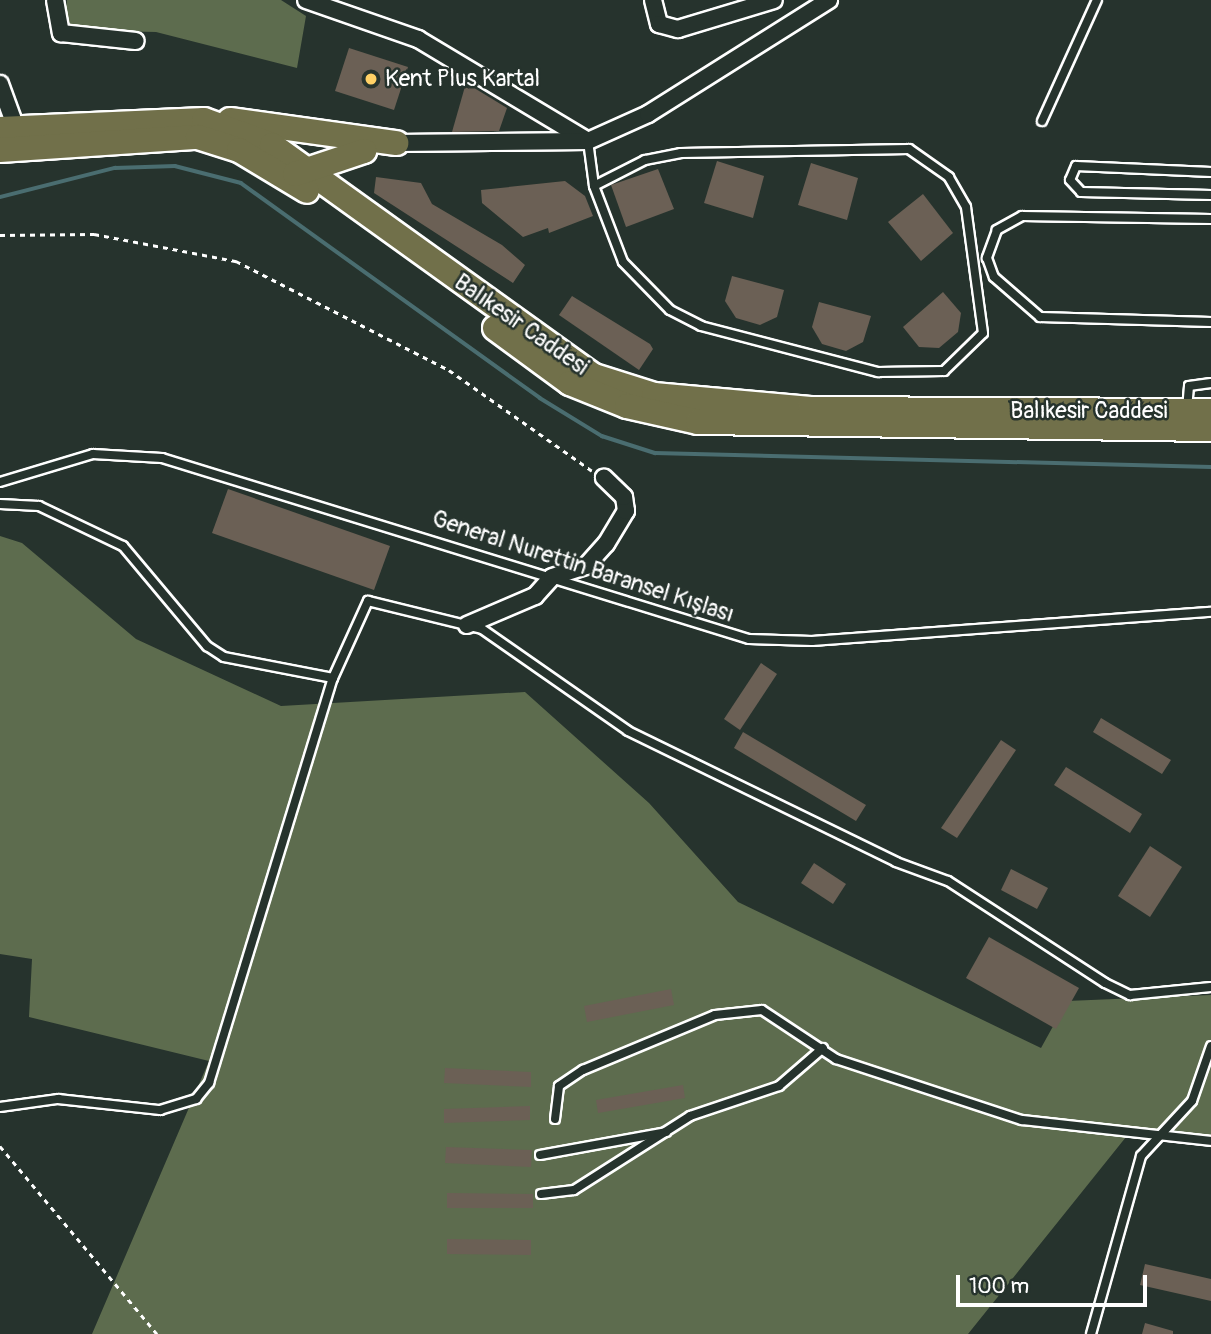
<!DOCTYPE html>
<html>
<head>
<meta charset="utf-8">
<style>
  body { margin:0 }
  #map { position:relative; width:1211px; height:1334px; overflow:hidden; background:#26332d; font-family:Pangolin,sans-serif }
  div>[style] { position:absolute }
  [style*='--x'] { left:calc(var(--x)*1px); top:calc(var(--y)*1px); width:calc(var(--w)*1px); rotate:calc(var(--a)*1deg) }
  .green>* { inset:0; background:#5d6c4e }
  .stream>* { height:3.5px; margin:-1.75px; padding:0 1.75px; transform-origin:1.75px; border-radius:1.75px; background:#4a6d70 }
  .building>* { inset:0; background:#6b6055 }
  .path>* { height:2.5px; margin-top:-1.25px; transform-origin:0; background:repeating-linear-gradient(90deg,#fff 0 5px,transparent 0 10px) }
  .roads { filter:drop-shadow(2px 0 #fff) drop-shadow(-2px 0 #fff) drop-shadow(0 2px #fff) drop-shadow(0 -2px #fff) }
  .service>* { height:8px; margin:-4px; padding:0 4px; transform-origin:4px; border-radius:4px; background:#26332d }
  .minor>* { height:16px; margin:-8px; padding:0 8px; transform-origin:8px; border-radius:8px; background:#26332d }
  .primary>* { height:24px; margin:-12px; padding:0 12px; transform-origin:12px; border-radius:12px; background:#71704a }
  .dots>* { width:19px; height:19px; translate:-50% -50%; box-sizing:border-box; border:4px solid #26332d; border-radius:50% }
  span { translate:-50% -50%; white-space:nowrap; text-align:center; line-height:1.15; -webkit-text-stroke:5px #26332d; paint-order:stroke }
  .poi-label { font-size:23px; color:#fff }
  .left { translate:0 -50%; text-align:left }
  .street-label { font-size:23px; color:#fff }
  .scale { position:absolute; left:956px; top:1275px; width:191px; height:32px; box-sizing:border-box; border:4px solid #fff; border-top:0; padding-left:9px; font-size:21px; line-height:24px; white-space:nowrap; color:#fff; -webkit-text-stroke:5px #26332d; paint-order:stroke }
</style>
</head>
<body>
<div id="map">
  <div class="green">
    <div style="clip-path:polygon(67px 0,281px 0,306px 16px,297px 68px,156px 32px,64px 30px)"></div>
    <div style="clip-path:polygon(0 536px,22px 543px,136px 639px,281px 706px,525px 692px,649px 803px,738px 902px,1041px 1048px,1067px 1001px,1211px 995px,1211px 1139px,1126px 1137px,968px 1334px,92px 1334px,209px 1061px,29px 1017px,32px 959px,0 954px)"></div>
  </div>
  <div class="stream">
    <div style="--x:0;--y:197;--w:119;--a:-14.2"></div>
    <div style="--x:115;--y:168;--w:60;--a:-1.9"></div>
    <div style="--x:175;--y:166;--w:68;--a:14.4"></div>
    <div style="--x:241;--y:183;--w:368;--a:35.7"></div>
    <div style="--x:540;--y:398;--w:73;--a:31.5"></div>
    <div style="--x:602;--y:436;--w:56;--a:17.8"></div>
    <div style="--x:655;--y:453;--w:556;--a:1.44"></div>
  </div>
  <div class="building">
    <div style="clip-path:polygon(349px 48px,408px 67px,394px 110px,335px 91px)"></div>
    <div style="clip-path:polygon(466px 83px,507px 108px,499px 131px,452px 132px)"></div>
    <div style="clip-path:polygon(717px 161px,764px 176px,753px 218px,704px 203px)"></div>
    <div style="clip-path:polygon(811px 163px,858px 178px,847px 220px,798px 205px)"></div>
    <div style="clip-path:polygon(658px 169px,674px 209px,626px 227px,611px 185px)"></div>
    <div style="clip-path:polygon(376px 177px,421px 183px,432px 204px,502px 245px,525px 265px,513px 283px,374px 193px)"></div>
    <div style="clip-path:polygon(565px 181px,585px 196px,593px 216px,549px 233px,548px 228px,523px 237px,482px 203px,481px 190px)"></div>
    <div style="clip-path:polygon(923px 194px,953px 233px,921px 261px,888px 222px)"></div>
    <div style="clip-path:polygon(732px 276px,784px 290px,777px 317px,760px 325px,736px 318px,725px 301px)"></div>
    <div style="clip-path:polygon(943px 292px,961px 313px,958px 332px,939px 348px,919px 347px,903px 327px)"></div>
    <div style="clip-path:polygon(572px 296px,650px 344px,653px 349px,639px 370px,559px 315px)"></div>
    <div style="clip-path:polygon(819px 302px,871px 316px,863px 342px,846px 351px,822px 344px,812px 327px)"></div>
    <div style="clip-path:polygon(228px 489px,390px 546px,374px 590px,212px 533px)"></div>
    <div style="clip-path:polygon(761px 663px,777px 674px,740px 730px,724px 719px)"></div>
    <div style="clip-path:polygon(1101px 718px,1171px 760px,1162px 774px,1093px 732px)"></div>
    <div style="clip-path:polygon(743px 732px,866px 805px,856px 821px,734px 748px)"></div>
    <div style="clip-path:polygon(1001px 740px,1016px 750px,957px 838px,941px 828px)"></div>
    <div style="clip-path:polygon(1066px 767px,1142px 814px,1130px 833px,1054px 785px)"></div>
    <div style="clip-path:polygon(1150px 846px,1182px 867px,1150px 917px,1118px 896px)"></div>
    <div style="clip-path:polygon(814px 863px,846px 884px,833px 904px,801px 883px)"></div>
    <div style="clip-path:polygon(1011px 869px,1048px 888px,1037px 909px,1001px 890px)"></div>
    <div style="clip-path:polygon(989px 937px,1079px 988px,1056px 1029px,966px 978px)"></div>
    <div style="clip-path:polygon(671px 989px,674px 1005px,587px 1022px,584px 1006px)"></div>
    <div style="clip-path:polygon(445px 1068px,531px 1072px,531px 1087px,444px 1083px)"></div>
    <div style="clip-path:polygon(683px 1085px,685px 1098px,598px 1113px,596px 1100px)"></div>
    <div style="clip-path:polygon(530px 1106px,530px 1120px,444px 1123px,444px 1109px)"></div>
    <div style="clip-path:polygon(446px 1147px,532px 1150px,531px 1167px,445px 1163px)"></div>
    <div style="clip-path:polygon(447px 1193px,533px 1194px,533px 1208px,447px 1208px)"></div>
    <div style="clip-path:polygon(447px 1239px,531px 1240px,531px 1255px,447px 1254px)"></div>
    <div style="clip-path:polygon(1145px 1264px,1211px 1279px,1211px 1301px,1140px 1285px)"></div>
    <div style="clip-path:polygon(1145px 1323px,1173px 1331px,1173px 1334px,1142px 1334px)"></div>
  </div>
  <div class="path">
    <div style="--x:0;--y:235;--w:94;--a:-0.6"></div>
    <div style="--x:94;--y:234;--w:145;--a:10.8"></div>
    <div style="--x:236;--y:261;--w:239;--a:27.1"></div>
    <div style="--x:449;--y:370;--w:175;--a:35.2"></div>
    <div style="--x:0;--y:1146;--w:245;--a:50.1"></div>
  </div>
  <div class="roads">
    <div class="service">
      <div style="--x:1042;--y:121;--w:133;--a:-65.6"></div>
      <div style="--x:588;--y:141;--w:45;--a:82.4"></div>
      <div style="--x:594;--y:186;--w:81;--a:69.1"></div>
      <div style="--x:623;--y:262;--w:67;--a:45.6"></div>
      <div style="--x:670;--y:310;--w:35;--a:27"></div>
      <div style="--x:701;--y:326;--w:183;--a:14.6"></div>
      <div style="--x:878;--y:372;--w:66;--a:-0.9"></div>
      <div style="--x:944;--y:371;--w:54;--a:-44.3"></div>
      <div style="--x:983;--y:333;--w:127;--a:-97.7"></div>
      <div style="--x:966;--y:207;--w:34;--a:-120"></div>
      <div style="--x:949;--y:177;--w:49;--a:-145"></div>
      <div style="--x:909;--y:149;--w:228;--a:179"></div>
      <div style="--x:681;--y:153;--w:37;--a:169"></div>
      <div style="--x:645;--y:160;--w:57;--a:153"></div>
      <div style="--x:1211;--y:172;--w:135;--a:-177.5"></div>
      <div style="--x:1076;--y:166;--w:15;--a:113"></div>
      <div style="--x:1070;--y:180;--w:16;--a:47"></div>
      <div style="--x:1081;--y:192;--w:130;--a:1.3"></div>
      <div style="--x:1211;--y:219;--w:189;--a:-179.1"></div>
      <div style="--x:1022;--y:216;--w:29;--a:151"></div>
      <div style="--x:997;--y:230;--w:30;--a:110"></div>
      <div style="--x:987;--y:258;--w:20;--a:70"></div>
      <div style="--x:994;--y:277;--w:61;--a:41"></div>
      <div style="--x:1040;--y:317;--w:171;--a:1.7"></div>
      <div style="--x:1187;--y:409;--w:23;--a:-85"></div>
      <div style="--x:1189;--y:386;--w:22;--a:-8"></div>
      <div style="--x:0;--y:482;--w:97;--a:-16.8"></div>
      <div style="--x:93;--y:454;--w:69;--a:3.3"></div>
      <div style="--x:162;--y:458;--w:614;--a:17.14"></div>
      <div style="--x:749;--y:639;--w:63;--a:1.8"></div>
      <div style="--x:812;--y:641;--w:400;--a:-4.2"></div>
      <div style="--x:0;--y:504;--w:39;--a:3"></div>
      <div style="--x:39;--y:506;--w:93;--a:25.5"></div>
      <div style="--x:123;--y:546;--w:131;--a:50"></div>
      <div style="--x:207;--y:646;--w:20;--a:33"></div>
      <div style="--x:224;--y:657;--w:111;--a:10.9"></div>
      <div style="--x:0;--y:1107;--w:59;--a:-7.9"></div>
      <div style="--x:58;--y:1099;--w:103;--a:6.2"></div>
      <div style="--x:160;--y:1110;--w:38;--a:-17"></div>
      <div style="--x:196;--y:1099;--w:21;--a:-51"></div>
      <div style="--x:209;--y:1083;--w:424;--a:-73"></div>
      <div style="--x:333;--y:678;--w:85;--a:-65.6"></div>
      <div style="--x:368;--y:601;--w:117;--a:13.8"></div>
      <div style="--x:482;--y:629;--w:178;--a:34.9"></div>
      <div style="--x:628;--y:731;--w:298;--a:26"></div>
      <div style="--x:896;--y:862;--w:55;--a:20.1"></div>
      <div style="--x:948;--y:881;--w:187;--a:33"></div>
      <div style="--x:1105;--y:983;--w:28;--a:26"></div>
      <div style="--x:1130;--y:995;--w:81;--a:-5.6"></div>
      <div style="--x:555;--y:1119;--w:33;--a:-83"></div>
      <div style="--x:559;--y:1086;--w:29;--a:-34"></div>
      <div style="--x:583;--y:1070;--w:143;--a:-22.6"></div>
      <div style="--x:715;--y:1015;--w:47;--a:-6.1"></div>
      <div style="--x:762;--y:1010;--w:89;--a:33.5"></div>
      <div style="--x:836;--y:1059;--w:196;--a:18.2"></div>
      <div style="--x:1022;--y:1120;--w:190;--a:6.3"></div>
      <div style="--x:540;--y:1155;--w:128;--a:-10.3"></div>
      <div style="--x:541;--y:1194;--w:33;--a:-7"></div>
      <div style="--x:574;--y:1190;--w:138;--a:-32.5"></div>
      <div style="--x:690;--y:1116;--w:94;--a:-18.6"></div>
      <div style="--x:779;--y:1086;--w:58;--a:-40.8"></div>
      <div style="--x:1091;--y:1334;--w:185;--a:-74.3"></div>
      <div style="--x:1141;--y:1156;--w:75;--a:-47.2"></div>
      <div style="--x:1192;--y:1101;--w:58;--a:-70.9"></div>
    </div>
    <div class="minor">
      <div style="--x:55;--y:0;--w:34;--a:80"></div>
      <div style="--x:61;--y:33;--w:75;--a:6.1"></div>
      <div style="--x:306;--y:0;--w:119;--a:19.2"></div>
      <div style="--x:418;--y:39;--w:198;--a:31"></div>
      <div style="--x:653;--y:0;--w:25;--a:76"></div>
      <div style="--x:659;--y:24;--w:20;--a:15"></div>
      <div style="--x:678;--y:29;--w:100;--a:-16.8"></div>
      <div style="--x:0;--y:84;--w:47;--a:70"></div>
      <div style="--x:396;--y:143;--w:192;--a:-0.6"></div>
      <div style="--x:588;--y:141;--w:66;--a:-24.2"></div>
      <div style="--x:648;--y:114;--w:214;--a:-32.2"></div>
      <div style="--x:467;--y:625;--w:74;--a:-23.1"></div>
      <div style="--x:535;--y:596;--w:25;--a:-48"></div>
      <div style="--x:552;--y:577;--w:36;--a:-18"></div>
      <div style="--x:586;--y:566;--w:30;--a:-48"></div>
      <div style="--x:606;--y:544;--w:39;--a:-59"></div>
      <div style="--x:626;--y:511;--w:14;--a:-98"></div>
      <div style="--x:624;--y:497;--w:28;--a:-136"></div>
    </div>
    <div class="primary">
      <div style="--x:230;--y:120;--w:168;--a:7.9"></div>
      <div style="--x:0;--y:129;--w:204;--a:-2.5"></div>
      <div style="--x:204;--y:120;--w:72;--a:20.2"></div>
      <div style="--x:272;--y:145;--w:396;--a:35.7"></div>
      <div style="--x:594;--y:376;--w:63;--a:17.6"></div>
      <div style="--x:654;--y:395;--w:157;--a:5.1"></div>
      <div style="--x:810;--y:409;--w:401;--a:0.3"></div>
      <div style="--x:0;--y:150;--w:198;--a:-3.8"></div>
      <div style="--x:198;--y:137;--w:43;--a:17.6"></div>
      <div style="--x:239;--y:150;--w:79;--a:31.1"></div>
      <div style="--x:295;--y:174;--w:73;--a:-18.4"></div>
      <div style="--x:495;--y:328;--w:93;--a:36.3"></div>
      <div style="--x:570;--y:383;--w:61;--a:22"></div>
      <div style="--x:627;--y:406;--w:73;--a:12.7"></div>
      <div style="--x:698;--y:422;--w:513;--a:0.78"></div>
    </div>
  </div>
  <div class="dots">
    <div style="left:371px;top:79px;background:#ffd166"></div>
  </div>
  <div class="poi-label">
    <span class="left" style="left:385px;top:79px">Kent Plus Kartal</span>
  </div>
  <div class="street-label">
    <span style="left:521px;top:325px;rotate:35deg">Balıkesir Caddesi</span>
    <span style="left:1089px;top:411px">Balıkesir Caddesi</span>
    <span style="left:583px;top:567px;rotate:18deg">General Nurettin Baransel Kışlası</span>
  </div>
  <div class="scale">100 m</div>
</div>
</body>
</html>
